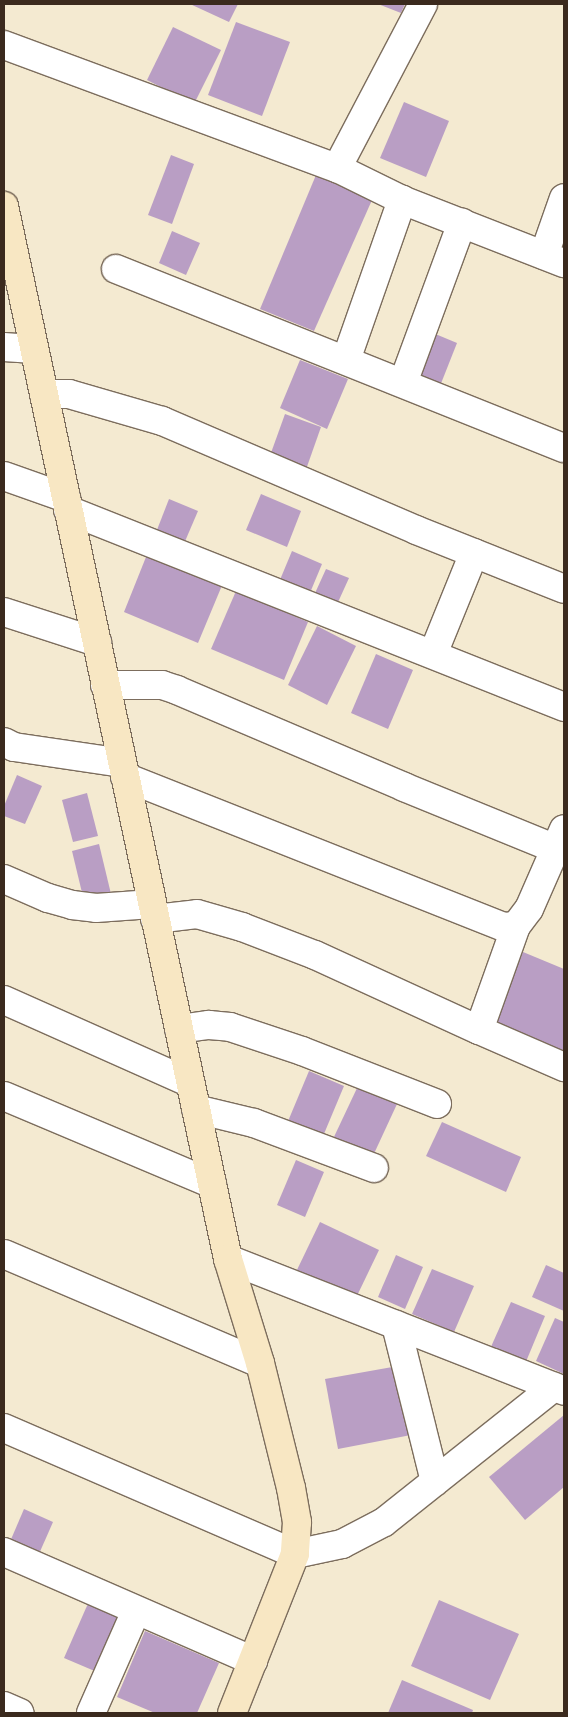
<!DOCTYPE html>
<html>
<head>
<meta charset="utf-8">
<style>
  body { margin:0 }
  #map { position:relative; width:568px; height:1717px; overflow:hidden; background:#f4ead1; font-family:Kalam,sans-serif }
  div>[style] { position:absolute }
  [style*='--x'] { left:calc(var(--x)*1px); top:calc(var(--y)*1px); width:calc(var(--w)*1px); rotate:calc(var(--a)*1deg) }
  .building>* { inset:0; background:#b99ec4 }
  .roads { filter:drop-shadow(1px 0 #7c6d5d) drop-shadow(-1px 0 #7c6d5d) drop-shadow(0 1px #7c6d5d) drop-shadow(0 -1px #7c6d5d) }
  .street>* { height:28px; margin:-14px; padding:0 14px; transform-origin:14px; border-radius:14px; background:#fff }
  .secondary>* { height:28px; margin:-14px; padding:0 14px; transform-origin:14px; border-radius:14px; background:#f8e7c3 }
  span { translate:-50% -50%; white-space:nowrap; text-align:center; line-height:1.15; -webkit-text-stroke:4.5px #fcf5e5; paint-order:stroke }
  .frame { position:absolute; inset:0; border:5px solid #3b2a1e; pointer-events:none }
</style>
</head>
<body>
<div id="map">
  <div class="building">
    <div style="clip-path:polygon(190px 4px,238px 4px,229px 22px)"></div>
    <div style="clip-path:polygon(378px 4px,405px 4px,401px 13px)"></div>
    <div style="clip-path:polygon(236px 22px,290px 42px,262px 116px,208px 95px)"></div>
    <div style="clip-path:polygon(173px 27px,221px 50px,194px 104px,147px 80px)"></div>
    <div style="clip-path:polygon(404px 102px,449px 121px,426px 177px,380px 158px)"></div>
    <div style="clip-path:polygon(171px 155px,194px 164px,172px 224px,148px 215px)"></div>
    <div style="clip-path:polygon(316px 175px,372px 200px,314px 331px,260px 309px)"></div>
    <div style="clip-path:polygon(172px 231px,200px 243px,186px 275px,159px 263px)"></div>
    <div style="clip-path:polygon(433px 333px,457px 343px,440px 386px,415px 376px)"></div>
    <div style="clip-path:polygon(300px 360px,348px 379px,327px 429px,280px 408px)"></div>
    <div style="clip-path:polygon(285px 414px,321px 427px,303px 478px,267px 464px)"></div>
    <div style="clip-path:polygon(261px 494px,301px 511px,287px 547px,246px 530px)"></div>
    <div style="clip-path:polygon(169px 499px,198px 511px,183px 546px,155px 535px)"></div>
    <div style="clip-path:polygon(292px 551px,322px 564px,307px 600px,277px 587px)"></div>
    <div style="clip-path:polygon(148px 552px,223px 583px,198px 643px,124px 612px)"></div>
    <div style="clip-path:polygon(326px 569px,349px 578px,334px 611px,311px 602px)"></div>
    <div style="clip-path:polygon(236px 591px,308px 622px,284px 680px,211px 649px)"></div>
    <div style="clip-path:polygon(317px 626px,356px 646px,327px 705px,288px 685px)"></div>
    <div style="clip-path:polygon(376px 654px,413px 670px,388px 729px,351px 713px)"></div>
    <div style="clip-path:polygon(17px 775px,42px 786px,25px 824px,4px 816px,4px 806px)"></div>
    <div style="clip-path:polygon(87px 793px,98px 836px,73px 842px,62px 800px)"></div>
    <div style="clip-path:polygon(99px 844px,111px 894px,84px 901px,72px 851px)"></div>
    <div style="clip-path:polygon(523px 952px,564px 969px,564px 1053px,493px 1023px)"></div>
    <div style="clip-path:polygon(309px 1071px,344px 1086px,321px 1141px,286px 1126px)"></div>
    <div style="clip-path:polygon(358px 1086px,397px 1104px,372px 1158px,333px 1139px)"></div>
    <div style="clip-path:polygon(442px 1122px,521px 1157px,506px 1192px,426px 1156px)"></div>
    <div style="clip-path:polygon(296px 1160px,324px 1172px,305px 1217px,277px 1205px)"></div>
    <div style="clip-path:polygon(320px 1222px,379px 1250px,355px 1300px,296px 1272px)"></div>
    <div style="clip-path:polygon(396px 1255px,423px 1267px,405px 1309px,378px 1297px)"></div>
    <div style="clip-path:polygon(546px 1265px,564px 1273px,564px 1311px,532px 1297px)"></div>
    <div style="clip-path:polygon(432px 1269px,474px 1286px,454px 1332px,412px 1314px)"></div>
    <div style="clip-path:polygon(511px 1302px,545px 1316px,525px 1364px,490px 1349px)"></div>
    <div style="clip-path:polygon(555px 1318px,564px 1322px,564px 1374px,536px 1361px)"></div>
    <div style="clip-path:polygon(398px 1366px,411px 1435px,338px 1449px,325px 1379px)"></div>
    <div style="clip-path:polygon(564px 1415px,564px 1487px,525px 1520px,489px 1477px)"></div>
    <div style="clip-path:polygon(24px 1509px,53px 1522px,35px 1563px,6px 1551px)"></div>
    <div style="clip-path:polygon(90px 1599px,130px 1616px,104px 1675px,64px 1658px)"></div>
    <div style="clip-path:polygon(439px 1600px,519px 1634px,490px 1700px,411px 1666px)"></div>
    <div style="clip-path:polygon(145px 1631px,219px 1663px,197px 1713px,155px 1713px,117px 1697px)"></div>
    <div style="clip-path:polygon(402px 1680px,473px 1710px,472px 1713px,388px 1713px)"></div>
  </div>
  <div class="roads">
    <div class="street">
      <div style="--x:4;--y:45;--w:355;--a:20.3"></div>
      <div style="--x:337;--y:168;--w:72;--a:26.2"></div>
      <div style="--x:402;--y:200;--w:174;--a:21.3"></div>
      <div style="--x:337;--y:168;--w:185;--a:-62.3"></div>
      <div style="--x:544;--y:255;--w:60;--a:-70.7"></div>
      <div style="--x:116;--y:269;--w:482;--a:21.8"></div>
      <div style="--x:4;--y:347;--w:30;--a:4"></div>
      <div style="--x:346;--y:360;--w:170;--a:-70.7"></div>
      <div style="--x:403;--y:383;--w:171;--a:-69.8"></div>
      <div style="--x:44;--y:394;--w:25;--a:0"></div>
      <div style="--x:69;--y:394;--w:97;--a:16.2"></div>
      <div style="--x:162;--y:421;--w:276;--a:23.2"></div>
      <div style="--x:416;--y:530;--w:159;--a:21.7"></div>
      <div style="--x:4;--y:476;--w:66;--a:19.5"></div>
      <div style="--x:68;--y:510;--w:534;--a:21.66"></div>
      <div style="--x:4;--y:612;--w:98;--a:17.9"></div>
      <div style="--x:433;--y:654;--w:109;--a:-67.9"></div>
      <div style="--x:105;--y:685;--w:57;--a:0"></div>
      <div style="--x:162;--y:685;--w:16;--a:18"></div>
      <div style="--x:177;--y:690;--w:247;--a:23.1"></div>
      <div style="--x:404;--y:787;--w:164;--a:22.2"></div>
      <div style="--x:4;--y:742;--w:11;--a:27"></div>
      <div style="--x:14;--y:747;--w:109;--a:8.4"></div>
      <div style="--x:125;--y:777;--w:408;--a:21.6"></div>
      <div style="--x:504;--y:927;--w:12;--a:-5"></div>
      <div style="--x:516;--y:926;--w:21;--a:-53"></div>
      <div style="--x:529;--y:909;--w:87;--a:-66.4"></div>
      <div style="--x:4;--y:879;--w:48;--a:23.4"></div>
      <div style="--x:48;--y:898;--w:25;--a:16"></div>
      <div style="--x:72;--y:905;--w:24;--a:7"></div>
      <div style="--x:96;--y:908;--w:56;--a:-4.1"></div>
      <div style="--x:155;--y:919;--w:42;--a:-6.8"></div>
      <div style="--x:197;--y:914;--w:47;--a:16.1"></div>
      <div style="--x:242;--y:927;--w:78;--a:21"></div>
      <div style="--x:315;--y:955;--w:180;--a:24.6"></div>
      <div style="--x:479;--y:1030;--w:110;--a:-70.4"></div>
      <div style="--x:4;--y:1000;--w:204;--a:24"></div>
      <div style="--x:179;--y:1029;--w:30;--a:-8"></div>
      <div style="--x:209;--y:1025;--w:21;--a:5"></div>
      <div style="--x:230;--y:1027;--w:76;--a:18.4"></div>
      <div style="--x:302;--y:1051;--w:145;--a:21.4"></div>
      <div style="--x:479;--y:1030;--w:93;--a:23.5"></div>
      <div style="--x:4;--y:1096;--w:226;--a:22.9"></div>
      <div style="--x:196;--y:1109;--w:60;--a:13.6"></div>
      <div style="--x:254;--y:1123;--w:128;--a:20.6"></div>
      <div style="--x:4;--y:1254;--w:278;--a:23.1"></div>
      <div style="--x:228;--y:1259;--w:361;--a:21.4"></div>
      <div style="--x:396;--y:1325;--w:161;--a:76"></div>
      <div style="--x:4;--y:1428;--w:317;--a:23.4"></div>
      <div style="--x:295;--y:1554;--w:48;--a:-12"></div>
      <div style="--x:342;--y:1544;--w:47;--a:-27.6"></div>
      <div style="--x:384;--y:1522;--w:217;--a:-38.5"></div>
      <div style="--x:4;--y:1552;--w:272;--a:23.6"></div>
      <div style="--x:4;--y:1706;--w:17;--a:24"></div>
      <div style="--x:91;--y:1713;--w:111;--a:-66.2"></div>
    </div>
    <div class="secondary">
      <div style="--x:4;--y:206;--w:1077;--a:77.99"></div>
      <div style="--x:228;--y:1259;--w:109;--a:72.9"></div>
      <div style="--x:260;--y:1363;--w:129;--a:76.1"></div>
      <div style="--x:291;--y:1488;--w:35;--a:80"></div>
      <div style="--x:297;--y:1522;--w:32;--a:94"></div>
      <div style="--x:295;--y:1554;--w:171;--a:111.6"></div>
    </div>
  </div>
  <div class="frame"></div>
</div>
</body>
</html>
